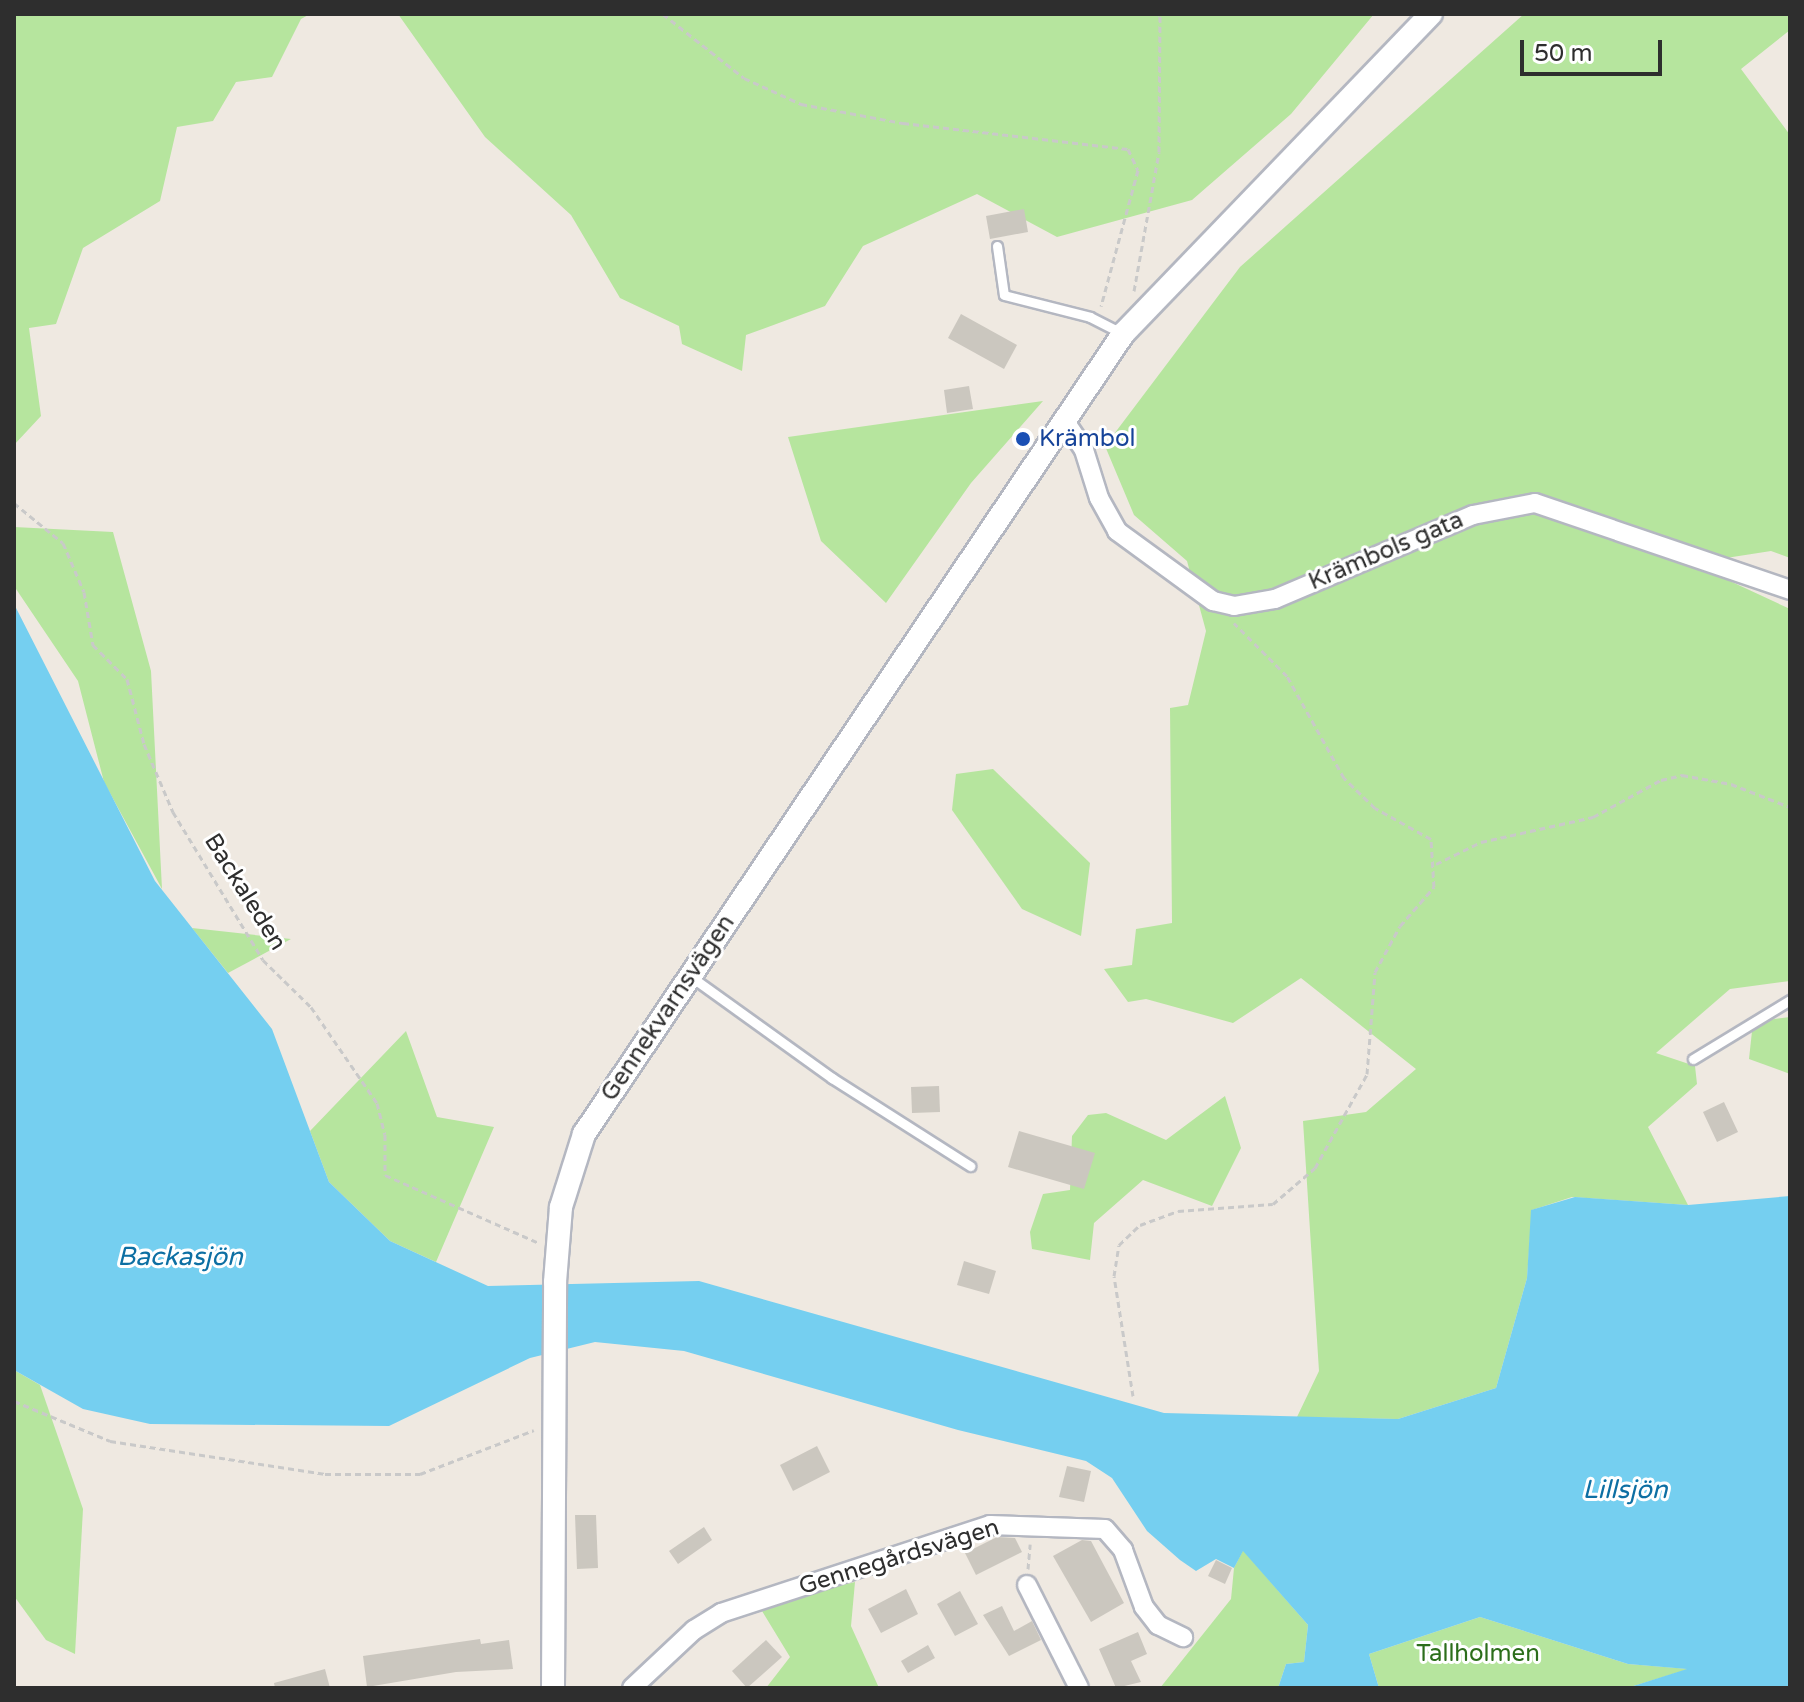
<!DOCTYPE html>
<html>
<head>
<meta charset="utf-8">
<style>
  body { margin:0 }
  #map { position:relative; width:1804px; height:1702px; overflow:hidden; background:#efe9e1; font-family:"Varela Round",sans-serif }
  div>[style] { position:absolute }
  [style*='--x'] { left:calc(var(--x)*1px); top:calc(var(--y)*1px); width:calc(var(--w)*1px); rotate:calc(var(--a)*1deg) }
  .green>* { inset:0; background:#b6e59e }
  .water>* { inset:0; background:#75cff0 }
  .building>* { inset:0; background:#cbc7bf }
  .path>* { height:3px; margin-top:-1.5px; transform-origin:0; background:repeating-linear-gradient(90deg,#c9c9c9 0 6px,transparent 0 10px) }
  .roads { filter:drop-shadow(2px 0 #b4b7c1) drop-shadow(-2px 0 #b4b7c1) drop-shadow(0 2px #b4b7c1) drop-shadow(0 -2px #b4b7c1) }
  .service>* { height:9px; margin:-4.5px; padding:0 4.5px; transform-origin:4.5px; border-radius:4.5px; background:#fff }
  .minor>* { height:18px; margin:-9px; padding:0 9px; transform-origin:9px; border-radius:9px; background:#fff }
  .tertiary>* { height:22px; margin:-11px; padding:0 11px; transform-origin:11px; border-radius:11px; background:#fff }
  .dots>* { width:22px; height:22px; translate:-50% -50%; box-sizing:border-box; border:4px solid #fff; border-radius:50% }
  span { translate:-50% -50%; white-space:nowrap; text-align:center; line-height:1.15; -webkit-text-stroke:6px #fff; paint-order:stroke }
  .transit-label { font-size:24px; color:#164399 }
  .left { translate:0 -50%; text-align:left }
  .street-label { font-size:24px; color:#2e2e2e }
  .park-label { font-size:24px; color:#2c6e1b }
  .water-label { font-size:26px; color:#0d6fa3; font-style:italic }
  .frame { position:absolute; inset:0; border:16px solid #2e2e2e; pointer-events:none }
  .scale { position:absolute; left:1520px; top:40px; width:142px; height:36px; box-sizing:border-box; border:4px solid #2e2e2e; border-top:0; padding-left:10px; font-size:24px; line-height:28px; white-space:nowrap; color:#2e2e2e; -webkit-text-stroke:6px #fff; paint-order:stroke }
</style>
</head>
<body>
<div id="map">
  <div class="green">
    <div style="clip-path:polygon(14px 14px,310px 14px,301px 19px,272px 77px,236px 82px,213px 121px,177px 127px,160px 201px,83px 248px,56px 324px,29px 328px,41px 416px,14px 445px)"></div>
    <div style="clip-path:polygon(398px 14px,1374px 14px,1291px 114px,1192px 200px,1057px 237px,977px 194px,863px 246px,825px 306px,746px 335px,742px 371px,682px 344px,679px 326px,620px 298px,571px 215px,485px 137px)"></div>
    <div style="clip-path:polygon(1524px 14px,1790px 14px,1790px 30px,1741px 69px,1790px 135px,1790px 558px,1771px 551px,1726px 558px,1719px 576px,1790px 609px,1790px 981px,1730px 989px,1656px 1053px,1695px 1066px,1697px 1084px,1648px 1127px,1688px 1205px,1572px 1197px,1532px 1210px,1527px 1278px,1496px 1388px,1398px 1419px,1297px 1417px,1319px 1371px,1303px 1121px,1366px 1112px,1416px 1069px,1301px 978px,1233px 1023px,1146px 999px,1128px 1002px,1104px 969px,1132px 965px,1136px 929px,1172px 923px,1170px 708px,1188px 705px,1206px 631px,1187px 561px,1134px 515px,1105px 446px,1240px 267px)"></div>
    <div style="clip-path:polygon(1043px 401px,971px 483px,886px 603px,821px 541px,788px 437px)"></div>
    <div style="clip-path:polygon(14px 527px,113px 532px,151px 671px,162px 889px,104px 782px,78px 681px,14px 586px)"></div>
    <div style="clip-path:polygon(993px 769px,1090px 863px,1081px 936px,1022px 909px,952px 810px,956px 774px)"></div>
    <div style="clip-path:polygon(192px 928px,291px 939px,228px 973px)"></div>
    <div style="clip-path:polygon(1790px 1017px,1790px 1074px,1749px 1059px,1753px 1022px)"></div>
    <div style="clip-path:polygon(406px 1031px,437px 1117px,494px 1127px,436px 1262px,390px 1241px,329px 1182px,310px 1131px)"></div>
    <div style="clip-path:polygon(1225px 1096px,1241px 1148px,1212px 1206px,1143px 1180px,1094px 1223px,1090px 1260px,1032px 1249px,1030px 1232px,1043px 1194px,1070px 1190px,1072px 1136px,1088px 1115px,1106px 1113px,1166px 1140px)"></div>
    <div style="clip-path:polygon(14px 1370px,40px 1385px,83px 1509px,75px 1654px,46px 1640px,14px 1596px)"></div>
    <div style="clip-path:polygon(1243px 1550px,1308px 1625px,1304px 1662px,1286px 1664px,1278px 1688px,1160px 1688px,1231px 1599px,1234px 1568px)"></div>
    <div style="clip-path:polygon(855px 1582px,851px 1626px,879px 1688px,766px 1688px,790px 1657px,759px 1606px)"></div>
    <div style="clip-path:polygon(1480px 1617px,1628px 1664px,1689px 1669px,1627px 1688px,1379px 1688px,1369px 1654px)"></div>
  </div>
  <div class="water">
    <div style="clip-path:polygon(14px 604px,155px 881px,272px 1029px,329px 1182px,390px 1241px,488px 1286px,699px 1281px,1164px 1413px,1398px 1419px,1496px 1388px,1527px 1278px,1531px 1210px,1575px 1197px,1688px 1205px,1790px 1196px,1790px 1688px,1627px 1688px,1687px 1669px,1628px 1664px,1480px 1617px,1369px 1654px,1379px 1688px,1278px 1688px,1286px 1664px,1304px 1662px,1308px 1625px,1243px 1551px,1234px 1568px,1216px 1559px,1196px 1571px,1180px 1560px,1147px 1531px,1112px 1478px,1086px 1461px,958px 1430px,684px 1351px,595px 1342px,530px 1358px,389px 1426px,150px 1424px,83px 1409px,14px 1370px)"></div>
  </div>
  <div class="building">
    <div style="clip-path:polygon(1024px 209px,1028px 232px,990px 239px,986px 216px)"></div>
    <div style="clip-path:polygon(961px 314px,1017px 345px,1004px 369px,948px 338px)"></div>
    <div style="clip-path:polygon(969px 386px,973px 409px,947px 413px,944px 390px)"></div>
    <div style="clip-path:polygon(939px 1086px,940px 1112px,912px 1113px,911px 1087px)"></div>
    <div style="clip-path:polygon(1724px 1102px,1738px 1132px,1717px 1142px,1703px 1112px)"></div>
    <div style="clip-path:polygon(1019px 1131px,1095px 1153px,1084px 1189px,1008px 1167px)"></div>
    <div style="clip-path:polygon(964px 1261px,996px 1271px,989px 1294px,957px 1285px)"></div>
    <div style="clip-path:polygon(817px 1446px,830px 1472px,793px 1491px,780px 1465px)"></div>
    <div style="clip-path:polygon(1067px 1466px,1091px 1471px,1084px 1502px,1059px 1497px)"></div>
    <div style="clip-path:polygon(575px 1515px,596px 1515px,598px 1568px,577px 1569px)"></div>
    <div style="clip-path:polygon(704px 1527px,712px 1540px,678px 1564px,669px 1551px)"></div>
    <div style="clip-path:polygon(997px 1537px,1015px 1538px,1022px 1552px,976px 1575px,965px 1553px)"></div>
    <div style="clip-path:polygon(1082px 1540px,1091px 1541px,1124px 1603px,1091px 1622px,1053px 1556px)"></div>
    <div style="clip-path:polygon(1216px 1560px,1232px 1568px,1225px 1584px,1208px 1576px)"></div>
    <div style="clip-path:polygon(906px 1589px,918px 1614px,881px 1633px,868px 1609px)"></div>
    <div style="clip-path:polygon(960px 1591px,978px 1624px,955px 1636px,937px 1604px)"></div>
    <div style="clip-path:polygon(1002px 1606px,1014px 1631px,1032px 1621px,1041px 1640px,1009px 1656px,983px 1615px)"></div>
    <div style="clip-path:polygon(1138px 1632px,1147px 1654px,1131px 1661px,1141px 1682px,1116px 1688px,1099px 1649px)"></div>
    <div style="clip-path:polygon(480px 1639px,481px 1644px,509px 1640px,513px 1669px,456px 1672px,367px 1687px,363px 1656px)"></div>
    <div style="clip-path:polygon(766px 1640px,782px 1657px,747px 1688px,732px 1671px)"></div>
    <div style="clip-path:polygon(928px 1645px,935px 1658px,908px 1673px,901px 1661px)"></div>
    <div style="clip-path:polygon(325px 1669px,330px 1688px,275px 1688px,274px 1683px)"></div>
  </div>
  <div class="path">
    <div style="--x:663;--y:14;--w:103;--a:38.3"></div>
    <div style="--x:744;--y:78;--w:63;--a:24.5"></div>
    <div style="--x:801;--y:104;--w:104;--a:10.6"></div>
    <div style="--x:903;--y:123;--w:226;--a:6.6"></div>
    <div style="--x:1128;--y:149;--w:23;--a:65"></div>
    <div style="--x:1138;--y:170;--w:141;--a:105.2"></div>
    <div style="--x:1134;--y:291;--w:141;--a:-79.8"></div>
    <div style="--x:1159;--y:152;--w:138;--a:-89.6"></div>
    <div style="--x:14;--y:503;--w:63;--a:39.2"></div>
    <div style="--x:63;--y:543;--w:53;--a:66.8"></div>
    <div style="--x:84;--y:592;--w:54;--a:80.4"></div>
    <div style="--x:93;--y:645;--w:48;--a:45"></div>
    <div style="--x:127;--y:679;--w:67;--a:75.3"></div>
    <div style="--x:144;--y:744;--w:74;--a:66.9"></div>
    <div style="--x:173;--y:812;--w:173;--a:58.7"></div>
    <div style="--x:263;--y:960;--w:67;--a:44.4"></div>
    <div style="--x:311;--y:1007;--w:116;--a:55.5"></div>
    <div style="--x:377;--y:1103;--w:32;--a:76"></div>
    <div style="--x:385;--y:1134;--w:41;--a:90"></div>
    <div style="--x:385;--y:1175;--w:168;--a:23.8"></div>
    <div style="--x:1436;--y:864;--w:50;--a:-26.1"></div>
    <div style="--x:1481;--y:842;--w:115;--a:-12.6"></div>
    <div style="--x:1593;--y:817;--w:77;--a:-28.6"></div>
    <div style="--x:1661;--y:780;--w:22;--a:-13"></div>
    <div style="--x:1682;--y:775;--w:50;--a:10.4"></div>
    <div style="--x:1731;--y:784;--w:63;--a:21.3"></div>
    <div style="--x:1133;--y:1396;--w:121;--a:-99"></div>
    <div style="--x:1114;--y:1276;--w:31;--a:-81"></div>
    <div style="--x:1119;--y:1245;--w:29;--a:-44"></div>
    <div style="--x:1140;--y:1225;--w:40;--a:-20.2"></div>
    <div style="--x:1178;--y:1211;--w:95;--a:-4.2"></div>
    <div style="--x:1273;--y:1204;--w:55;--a:-40.6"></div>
    <div style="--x:1315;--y:1168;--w:107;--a:-61"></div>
    <div style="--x:1367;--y:1074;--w:102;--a:-85.5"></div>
    <div style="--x:1375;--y:972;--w:52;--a:-61.5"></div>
    <div style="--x:1400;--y:926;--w:52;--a:-48.9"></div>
    <div style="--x:1434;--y:887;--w:48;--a:-93.6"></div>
    <div style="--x:1431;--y:839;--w:64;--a:-151"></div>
    <div style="--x:1375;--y:808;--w:43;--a:-135.9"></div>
    <div style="--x:1344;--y:778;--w:117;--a:-119.2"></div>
    <div style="--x:1287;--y:676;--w:75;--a:-135"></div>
    <div style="--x:14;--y:1401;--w:104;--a:22.6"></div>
    <div style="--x:110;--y:1441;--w:218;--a:8.7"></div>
    <div style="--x:325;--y:1474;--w:95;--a:0"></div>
    <div style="--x:420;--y:1474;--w:122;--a:-21.1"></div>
    <div style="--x:1028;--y:1569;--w:25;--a:-85"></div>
  </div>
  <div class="roads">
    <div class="service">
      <div style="--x:997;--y:246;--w:49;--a:81.9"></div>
      <div style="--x:1004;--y:295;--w:89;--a:14.3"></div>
      <div style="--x:1090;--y:317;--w:37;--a:27"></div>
      <div style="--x:690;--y:976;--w:175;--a:35.7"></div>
      <div style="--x:832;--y:1078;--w:164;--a:32.5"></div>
      <div style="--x:1693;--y:1059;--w:114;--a:-31.3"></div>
    </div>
    <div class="minor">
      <div style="--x:1064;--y:420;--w:36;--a:56"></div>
      <div style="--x:1084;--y:450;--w:50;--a:72.6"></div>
      <div style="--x:1099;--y:498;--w:38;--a:61"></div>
      <div style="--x:1117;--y:531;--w:119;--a:36.1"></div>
      <div style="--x:1213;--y:601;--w:22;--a:13"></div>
      <div style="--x:1234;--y:606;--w:42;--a:-9.7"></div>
      <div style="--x:1275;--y:599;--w:215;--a:-23"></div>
      <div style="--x:1473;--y:515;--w:63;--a:-11"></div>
      <div style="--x:1535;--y:503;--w:269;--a:18.8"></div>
      <div style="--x:1027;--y:1585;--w:115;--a:63.2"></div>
      <div style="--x:632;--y:1688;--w:85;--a:-43.1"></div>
      <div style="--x:694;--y:1630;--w:32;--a:-32"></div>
      <div style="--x:721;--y:1613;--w:283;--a:-18.1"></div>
      <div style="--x:990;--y:1525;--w:115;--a:2"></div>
      <div style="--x:1105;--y:1529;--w:28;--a:49"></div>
      <div style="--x:1123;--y:1550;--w:61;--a:69.8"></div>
      <div style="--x:1144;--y:1607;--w:23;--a:52"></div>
      <div style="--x:1158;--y:1625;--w:28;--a:26"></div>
    </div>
    <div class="tertiary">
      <div style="--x:553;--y:1688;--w:406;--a:-89.7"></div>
      <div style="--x:555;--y:1282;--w:75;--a:-85.4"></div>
      <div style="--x:561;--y:1207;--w:77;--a:-72.5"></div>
      <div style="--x:584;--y:1134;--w:965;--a:-56.03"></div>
      <div style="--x:1123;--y:334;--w:444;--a:-46.1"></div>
    </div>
  </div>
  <div class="dots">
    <div style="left:1023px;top:439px;background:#1a4fb4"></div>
  </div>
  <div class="transit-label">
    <span class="left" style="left:1039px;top:439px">Krämbol</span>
  </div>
  <div class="street-label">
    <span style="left:1386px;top:551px;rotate:-23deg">Krämbols gata</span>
    <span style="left:245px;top:892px;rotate:58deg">Backaleden</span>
    <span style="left:668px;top:1008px;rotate:-56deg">Gennekvarnsvägen</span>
    <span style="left:899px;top:1557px;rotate:-17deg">Gennegårdsvägen</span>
  </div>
  <div class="park-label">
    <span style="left:1478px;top:1654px">Tallholmen</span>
  </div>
  <div class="water-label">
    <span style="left:180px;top:1257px">Backasjön</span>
    <span style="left:1625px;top:1490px">Lillsjön</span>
  </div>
  <div class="frame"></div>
  <div class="scale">50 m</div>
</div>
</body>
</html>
